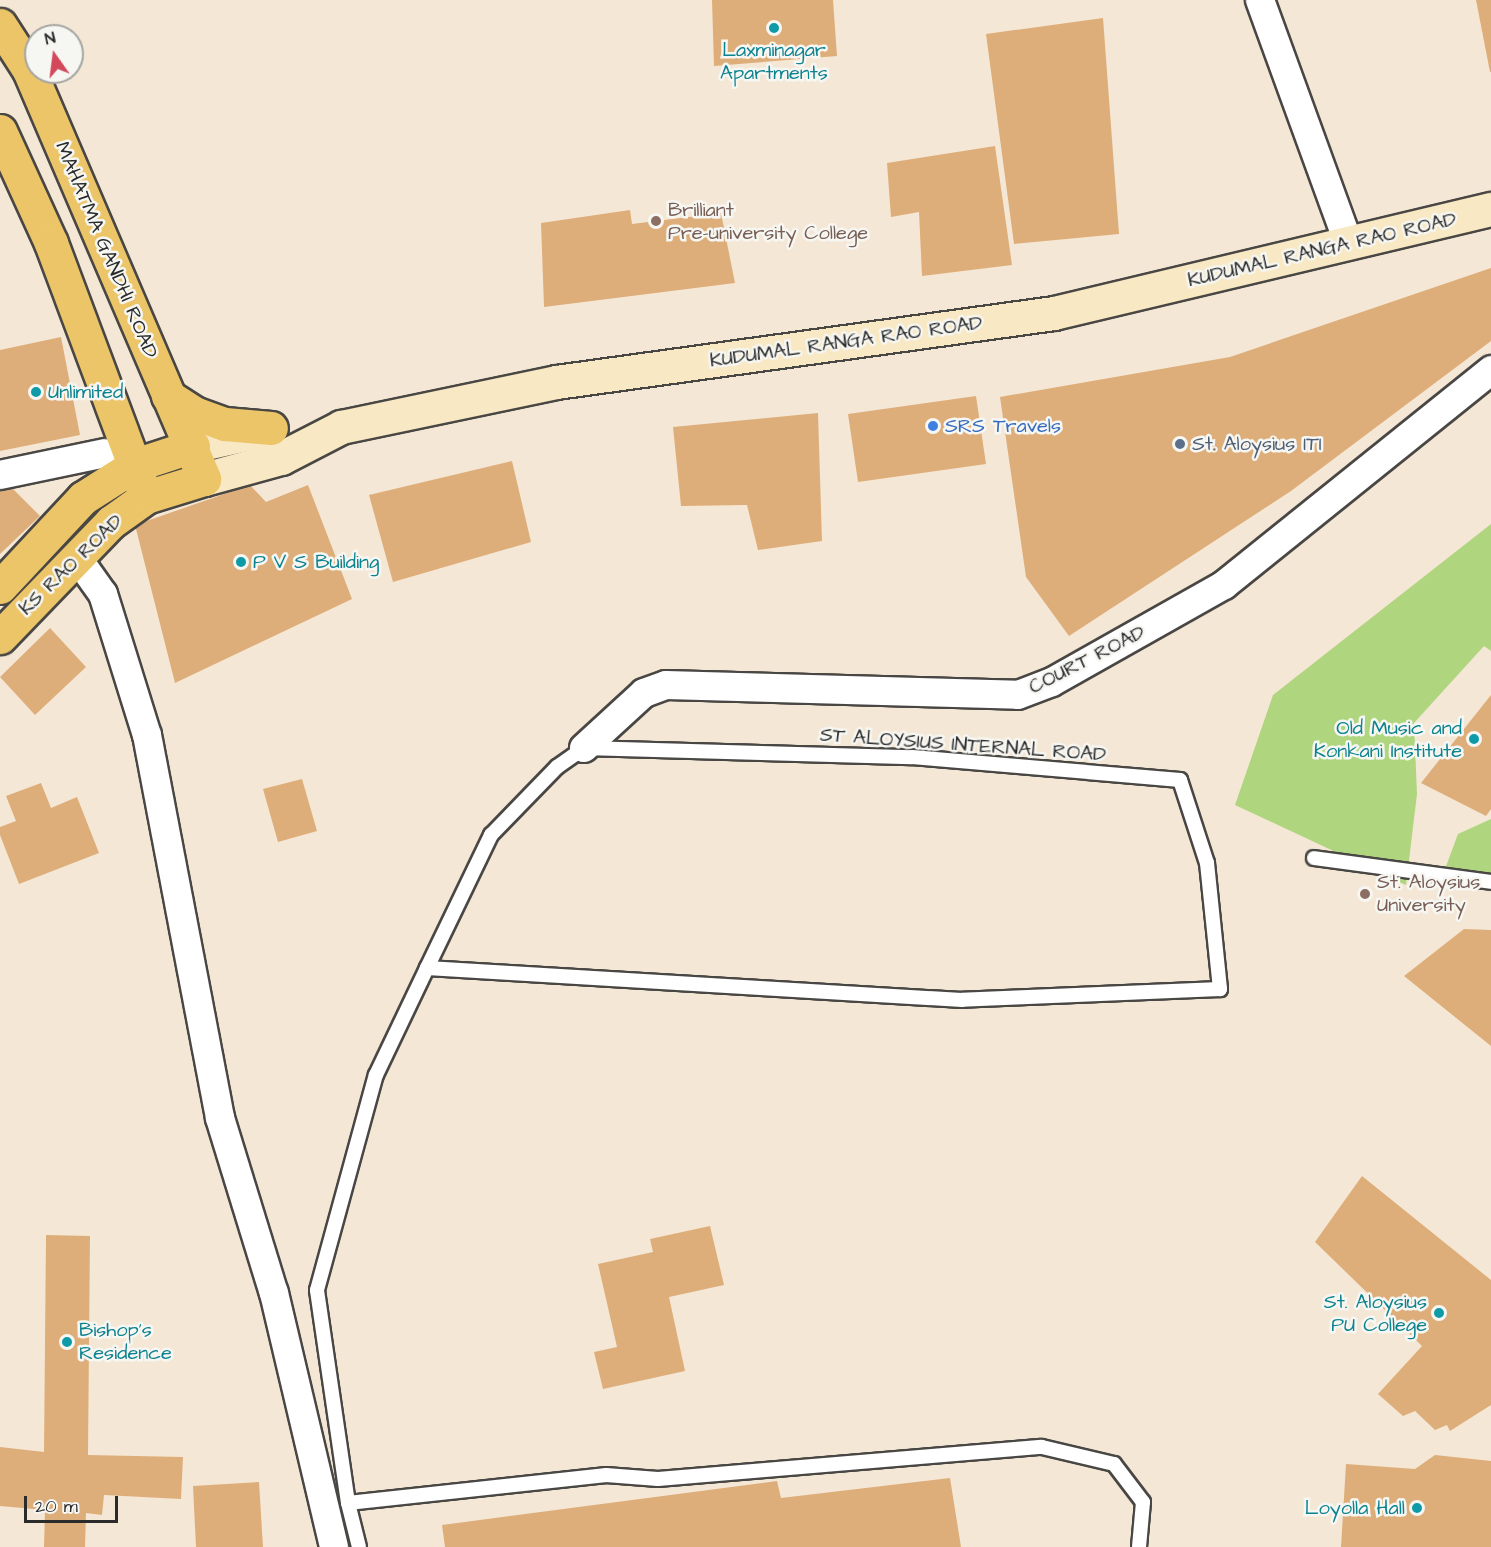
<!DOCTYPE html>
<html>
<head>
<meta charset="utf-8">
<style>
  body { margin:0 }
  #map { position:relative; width:1491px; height:1547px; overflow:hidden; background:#f5e7d5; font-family:"Architects Daughter",sans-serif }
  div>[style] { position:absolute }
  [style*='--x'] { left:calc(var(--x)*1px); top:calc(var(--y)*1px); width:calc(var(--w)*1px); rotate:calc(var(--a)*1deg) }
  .green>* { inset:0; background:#afd57f }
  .building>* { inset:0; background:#deae7a }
  .roads { filter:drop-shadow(2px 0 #494744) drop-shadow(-2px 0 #494744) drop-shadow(0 2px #494744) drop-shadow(0 -2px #494744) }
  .service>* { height:14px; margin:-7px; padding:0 7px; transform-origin:7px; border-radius:7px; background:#fff }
  .minor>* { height:28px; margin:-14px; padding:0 14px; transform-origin:14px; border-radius:14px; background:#fff }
  .secondary>* { height:33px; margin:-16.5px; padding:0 16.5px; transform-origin:16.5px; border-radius:16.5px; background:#f8e8c3 }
  .primary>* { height:33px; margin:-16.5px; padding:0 16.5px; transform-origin:16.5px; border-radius:16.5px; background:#edc569 }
  .dots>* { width:16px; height:16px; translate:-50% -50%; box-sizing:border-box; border:3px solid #f6f6f2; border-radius:50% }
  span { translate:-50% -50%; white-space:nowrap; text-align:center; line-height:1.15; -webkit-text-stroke:5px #f6f6f2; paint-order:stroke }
  .culture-label { font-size:20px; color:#0d838f }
  .left { translate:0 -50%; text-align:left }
  .right { translate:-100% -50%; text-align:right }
  .education-label { font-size:20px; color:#785e54 }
  .street-label { font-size:20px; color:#2b2b2b }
  .shop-label { font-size:20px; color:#366cbe }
  .service-label { font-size:20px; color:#4e5e75 }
  .north { position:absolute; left:24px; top:24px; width:60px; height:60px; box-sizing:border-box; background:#f6f6f2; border:2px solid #a5a5a2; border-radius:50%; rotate:346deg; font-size:16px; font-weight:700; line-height:24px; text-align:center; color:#2b2b2b }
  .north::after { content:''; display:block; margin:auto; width:21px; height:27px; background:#d1495b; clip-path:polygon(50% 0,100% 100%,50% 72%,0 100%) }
  .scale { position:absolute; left:24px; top:1496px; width:94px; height:27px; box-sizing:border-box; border:3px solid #2b2b2b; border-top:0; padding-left:8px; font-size:18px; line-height:21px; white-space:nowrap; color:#2b2b2b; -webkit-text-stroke:4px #f6f6f2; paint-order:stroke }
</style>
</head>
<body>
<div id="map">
  <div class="green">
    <div style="clip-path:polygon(1491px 524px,1491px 651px,1484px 646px,1414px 723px,1417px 794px,1406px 885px,1235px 805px,1273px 695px)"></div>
    <div style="clip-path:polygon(1491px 819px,1491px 876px,1445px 869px,1458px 834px)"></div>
  </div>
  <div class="building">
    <div style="clip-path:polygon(712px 0,833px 0,837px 56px,714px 66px)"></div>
    <div style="clip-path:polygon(1476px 0,1491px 0,1491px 72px,1490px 72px)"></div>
    <div style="clip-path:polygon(1103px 18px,1119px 234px,1014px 244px,986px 34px)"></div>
    <div style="clip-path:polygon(995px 146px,1012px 265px,922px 276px,919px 212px,891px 217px,887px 163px)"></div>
    <div style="clip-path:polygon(630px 210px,632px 224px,721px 213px,735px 283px,544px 307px,541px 223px)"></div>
    <div style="clip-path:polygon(1491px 268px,1491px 341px,1291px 491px,1069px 636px,1026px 577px,1000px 397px,1230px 357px)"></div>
    <div style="clip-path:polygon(61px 337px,80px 435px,0 451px,0 350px)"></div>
    <div style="clip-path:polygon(976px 396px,986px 464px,858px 482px,848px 414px)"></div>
    <div style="clip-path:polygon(818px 413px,822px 541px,758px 550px,747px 505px,681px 506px,673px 427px)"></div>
    <div style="clip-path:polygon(512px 461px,531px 542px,393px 582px,369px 495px)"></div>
    <div style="clip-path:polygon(4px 480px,40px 516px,0 554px,0 481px)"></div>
    <div style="clip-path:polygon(250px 485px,266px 502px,308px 485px,352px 599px,175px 683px,135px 525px)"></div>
    <div style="clip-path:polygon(50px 628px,86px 667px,35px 715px,0 677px)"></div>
    <div style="clip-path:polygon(1491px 695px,1491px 809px,1486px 816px,1421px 783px)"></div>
    <div style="clip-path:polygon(302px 779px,317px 831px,278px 842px,263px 789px)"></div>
    <div style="clip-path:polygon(41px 783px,51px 808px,77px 797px,99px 853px,19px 884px,0 835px,0 827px,16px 821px,6px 796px)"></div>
    <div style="clip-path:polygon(1464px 929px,1491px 930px,1491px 1046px,1404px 976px)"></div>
    <div style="clip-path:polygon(1362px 1176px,1491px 1280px,1491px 1405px,1450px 1431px,1447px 1425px,1435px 1430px,1415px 1411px,1403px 1416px,1378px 1394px,1422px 1346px,1315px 1242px)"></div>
    <div style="clip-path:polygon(710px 1226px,724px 1285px,669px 1297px,685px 1371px,603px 1389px,594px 1352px,617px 1347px,598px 1264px,653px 1252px,650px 1239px)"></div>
    <div style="clip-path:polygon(46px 1235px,90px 1236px,88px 1455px,183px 1457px,181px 1499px,104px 1495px,102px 1515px,86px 1513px,85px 1547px,44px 1547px,45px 1510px,0 1506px,0 1447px,44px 1452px)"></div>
    <div style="clip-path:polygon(1435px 1455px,1491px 1461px,1491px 1547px,1341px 1547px,1346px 1464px,1415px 1469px)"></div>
    <div style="clip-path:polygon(950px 1478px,961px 1547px,445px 1547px,442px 1525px,777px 1481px,781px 1498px)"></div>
    <div style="clip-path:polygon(259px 1482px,263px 1547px,196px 1547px,193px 1486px)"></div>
  </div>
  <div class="roads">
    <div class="service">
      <div style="--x:1314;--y:858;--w:179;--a:7.7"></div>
      <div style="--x:348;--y:1503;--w:260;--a:-6.2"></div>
      <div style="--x:606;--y:1475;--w:52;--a:4.4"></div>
      <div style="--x:658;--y:1479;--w:385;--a:-4.8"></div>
      <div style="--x:1042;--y:1447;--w:74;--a:13.3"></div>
      <div style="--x:1114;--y:1464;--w:48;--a:52.7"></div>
      <div style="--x:1143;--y:1502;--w:45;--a:95.1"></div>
      <div style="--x:359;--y:1547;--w:45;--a:-104"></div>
      <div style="--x:348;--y:1503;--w:215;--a:-98.3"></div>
      <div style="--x:317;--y:1290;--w:223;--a:-74.7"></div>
      <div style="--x:376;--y:1075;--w:119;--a:-64.5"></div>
      <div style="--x:427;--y:968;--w:148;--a:-64.3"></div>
      <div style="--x:491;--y:835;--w:95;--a:-45.9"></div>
      <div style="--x:557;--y:767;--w:33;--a:-35"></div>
      <div style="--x:584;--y:748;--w:328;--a:1.6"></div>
      <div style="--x:912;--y:757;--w:269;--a:4.9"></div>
      <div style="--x:1180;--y:780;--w:87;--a:72"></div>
      <div style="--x:1207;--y:863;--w:127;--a:84.1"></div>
      <div style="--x:1220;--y:989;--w:258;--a:177.6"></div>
      <div style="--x:962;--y:1000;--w:536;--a:-176.58"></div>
    </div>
    <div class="minor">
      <div style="--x:1260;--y:0;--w:260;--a:70"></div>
      <div style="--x:0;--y:475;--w:107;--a:-11.8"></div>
      <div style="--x:78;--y:559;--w:43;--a:54.5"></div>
      <div style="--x:103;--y:594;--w:148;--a:72.7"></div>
      <div style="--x:147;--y:735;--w:390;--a:79.2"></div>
      <div style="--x:220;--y:1118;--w:183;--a:72.9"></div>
      <div style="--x:274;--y:1293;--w:261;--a:76.7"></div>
      <div style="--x:584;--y:748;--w:81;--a:-42.5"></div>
      <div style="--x:644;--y:693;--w:23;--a:-20"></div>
      <div style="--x:666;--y:685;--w:352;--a:1.6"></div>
      <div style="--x:1018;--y:695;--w:36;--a:-21"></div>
      <div style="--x:1052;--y:682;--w:197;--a:-29.4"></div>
      <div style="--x:1224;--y:585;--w:343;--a:-38.8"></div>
    </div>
    <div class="secondary">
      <div style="--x:193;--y:446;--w:73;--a:-12.7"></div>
      <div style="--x:204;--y:479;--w:80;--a:-15.3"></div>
      <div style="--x:281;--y:458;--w:68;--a:-27.3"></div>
      <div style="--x:341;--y:427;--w:220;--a:-11.8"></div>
      <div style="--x:556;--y:382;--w:503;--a:-7.89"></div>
      <div style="--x:1054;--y:313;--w:449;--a:-13.4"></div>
    </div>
    <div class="primary">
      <div style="--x:0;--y:25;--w:54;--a:57.2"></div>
      <div style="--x:29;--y:70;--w:445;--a:66.8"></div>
      <div style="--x:204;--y:479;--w:61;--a:162.8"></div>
      <div style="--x:146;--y:497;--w:43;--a:144.5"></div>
      <div style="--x:111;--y:522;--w:160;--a:134"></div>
      <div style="--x:0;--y:131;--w:123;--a:65.5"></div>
      <div style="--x:51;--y:243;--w:271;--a:69.5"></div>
      <div style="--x:168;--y:396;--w:31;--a:33"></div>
      <div style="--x:194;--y:413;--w:33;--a:20"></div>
      <div style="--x:225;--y:424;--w:46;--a:5"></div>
      <div style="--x:0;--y:587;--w:122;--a:-47"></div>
      <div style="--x:83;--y:498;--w:62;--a:-32.4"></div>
      <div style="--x:135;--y:465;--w:61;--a:-18.1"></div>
    </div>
  </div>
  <div class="dots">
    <div style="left:774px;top:28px;background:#0f9aa8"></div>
    <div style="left:656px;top:221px;background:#8d6e63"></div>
    <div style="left:36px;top:392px;background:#0f9aa8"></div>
    <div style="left:933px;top:426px;background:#3f7fe0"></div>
    <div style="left:1180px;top:444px;background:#5c6f8a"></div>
    <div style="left:241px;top:562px;background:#0f9aa8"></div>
    <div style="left:1474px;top:739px;background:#0f9aa8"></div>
    <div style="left:1365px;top:894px;background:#8d6e63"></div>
    <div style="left:1439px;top:1313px;background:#0f9aa8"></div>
    <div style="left:67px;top:1342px;background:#0f9aa8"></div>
    <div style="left:1417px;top:1508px;background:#0f9aa8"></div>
  </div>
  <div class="culture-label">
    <span style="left:774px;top:62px">Laxminagar<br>Apartments</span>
    <span class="left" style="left:48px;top:392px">Unlimited</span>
    <span class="left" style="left:253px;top:562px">P V S Building</span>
    <span class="right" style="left:1462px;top:740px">Old Music and<br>Konkani Institute</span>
    <span class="right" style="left:1427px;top:1314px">St. Aloysius<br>PU College</span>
    <span class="left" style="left:79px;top:1342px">Bishop's<br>Residence</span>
    <span class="right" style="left:1405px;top:1508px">Loyolla Hall</span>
  </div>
  <div class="education-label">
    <span class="left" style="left:668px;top:222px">Brilliant<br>Pre-university College</span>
    <span class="left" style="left:1377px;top:894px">St. Aloysius<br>University</span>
  </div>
  <div class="street-label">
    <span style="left:106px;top:250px;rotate:67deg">MAHATMA GANDHI ROAD</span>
    <span style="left:1322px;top:250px;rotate:-13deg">KUDUMAL RANGA RAO ROAD</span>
    <span style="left:846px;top:342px;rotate:-8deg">KUDUMAL RANGA RAO ROAD</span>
    <span style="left:71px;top:565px;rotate:-44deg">KS RAO ROAD</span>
    <span style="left:1087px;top:660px;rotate:-27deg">COURT ROAD</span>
    <span style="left:963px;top:745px;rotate:4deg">ST ALOYSIUS INTERNAL ROAD</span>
  </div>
  <div class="shop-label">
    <span class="left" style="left:945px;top:426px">SRS Travels</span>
  </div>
  <div class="service-label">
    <span class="left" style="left:1192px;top:444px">St. Aloysius ITI</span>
  </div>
  <div class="north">N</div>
  <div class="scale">20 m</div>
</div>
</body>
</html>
